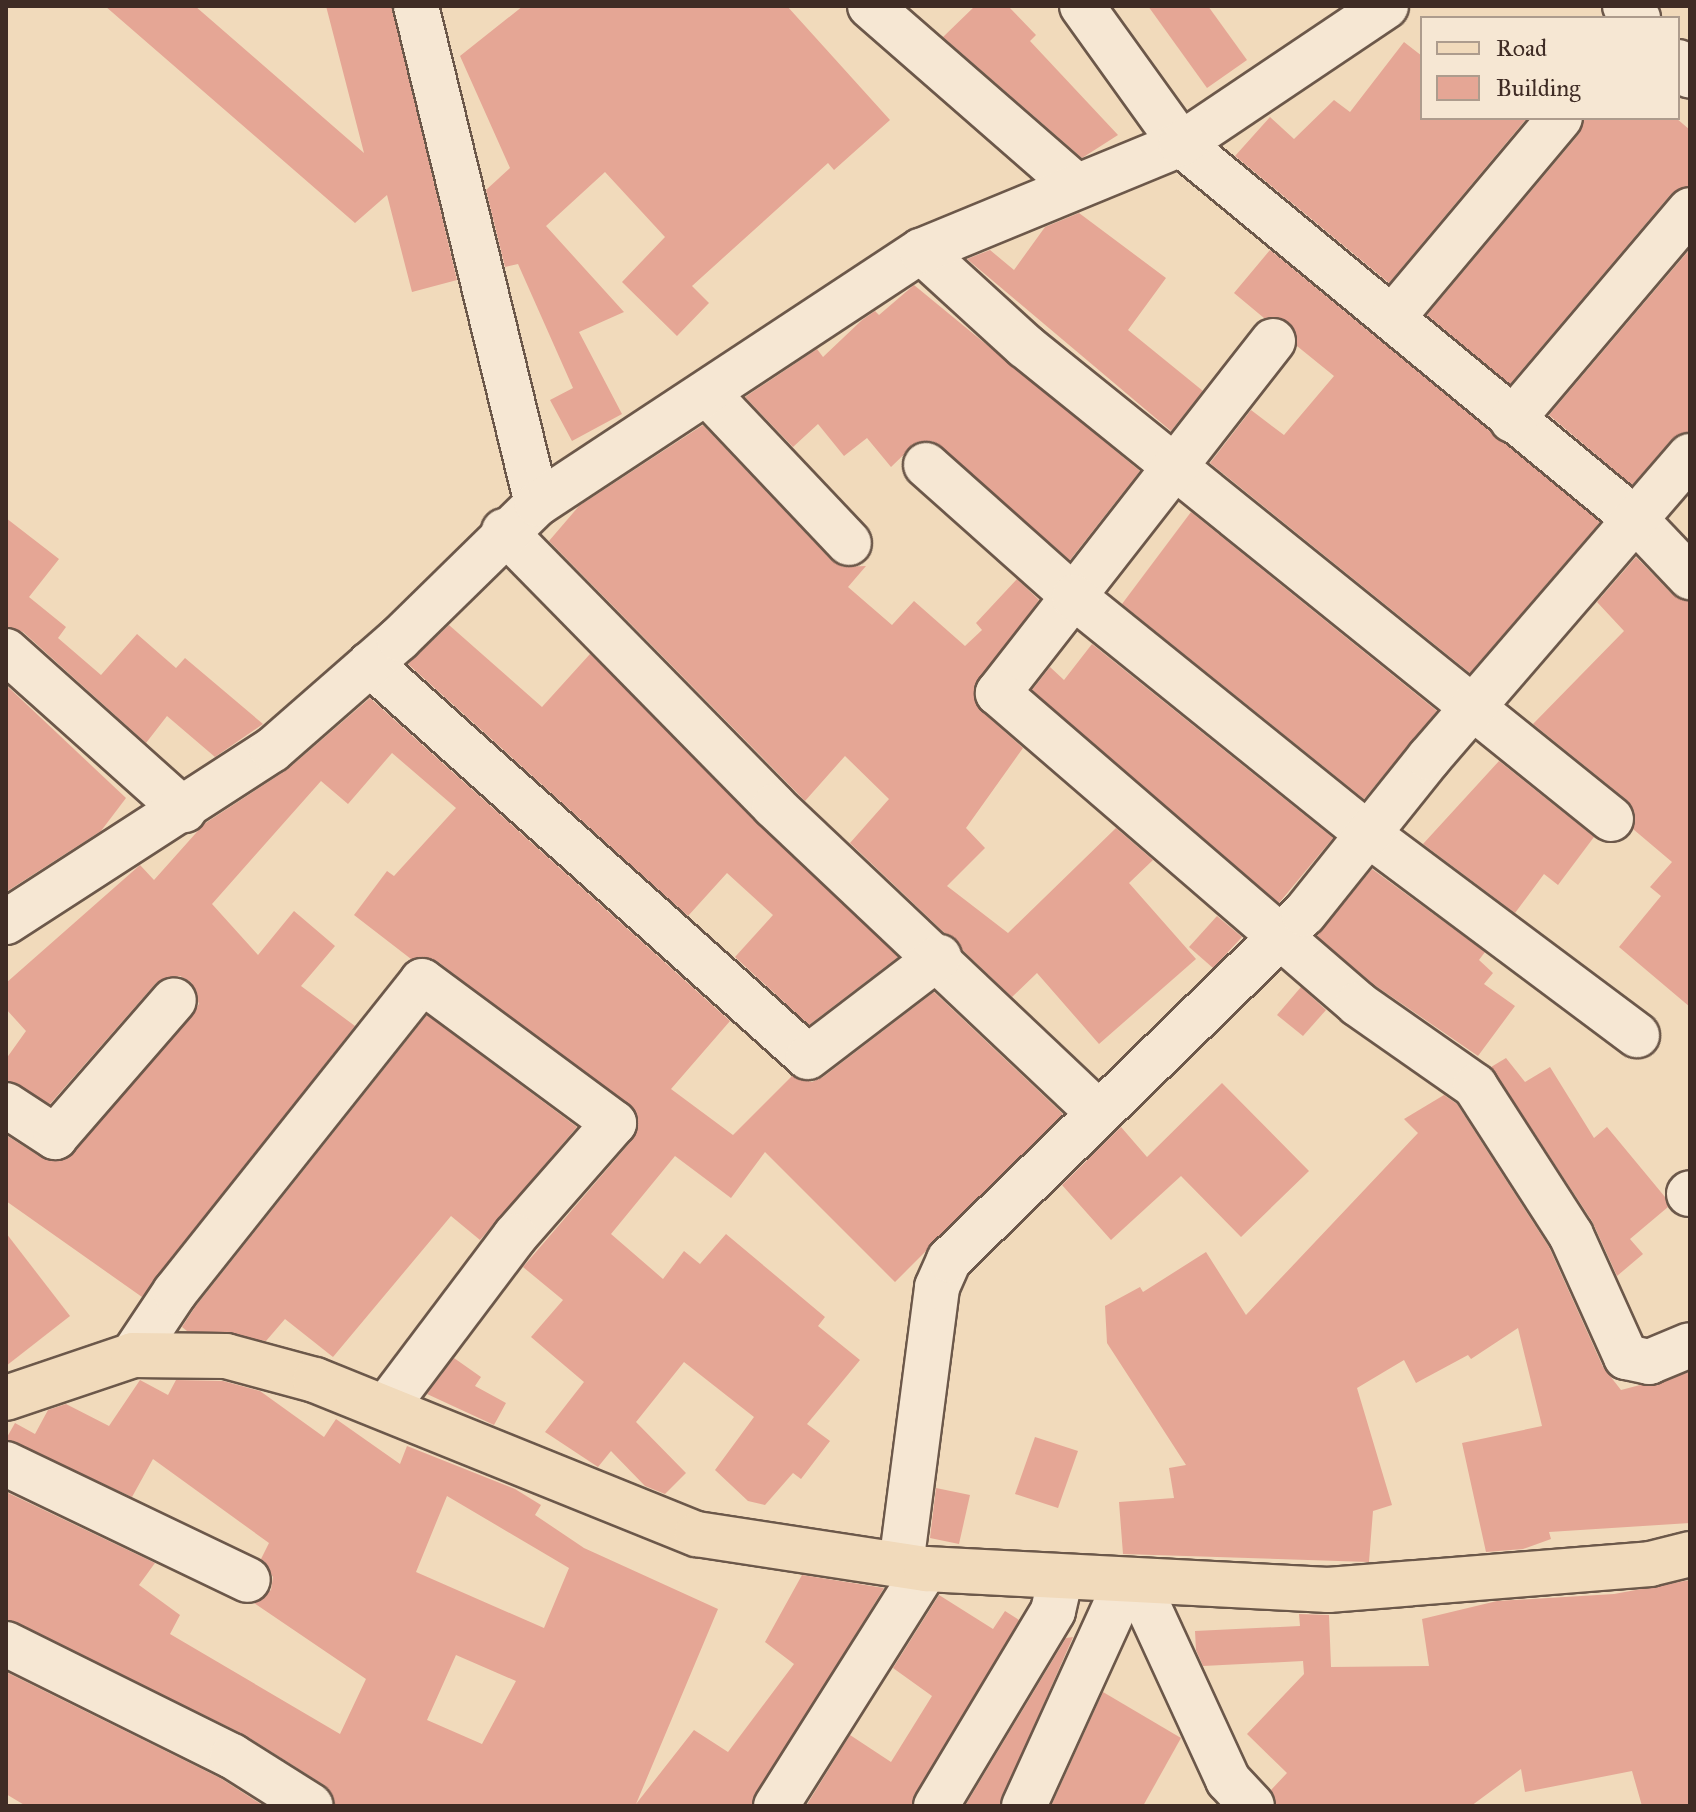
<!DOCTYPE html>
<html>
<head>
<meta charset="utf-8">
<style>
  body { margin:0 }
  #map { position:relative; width:1696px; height:1812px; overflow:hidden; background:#f1dabb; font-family:"IM FELL Great Primer",serif }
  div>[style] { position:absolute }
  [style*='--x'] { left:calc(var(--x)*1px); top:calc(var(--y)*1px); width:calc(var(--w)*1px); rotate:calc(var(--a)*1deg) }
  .building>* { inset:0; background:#e5a695 }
  .roads { filter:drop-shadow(2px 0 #6c584a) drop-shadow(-2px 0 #6c584a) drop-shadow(0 2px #6c584a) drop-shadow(0 -2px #6c584a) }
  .minor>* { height:44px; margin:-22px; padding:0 22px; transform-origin:22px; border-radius:22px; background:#f6e7d3 }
  .major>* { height:44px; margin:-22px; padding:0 22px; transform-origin:22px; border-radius:22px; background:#f1dabb }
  span { translate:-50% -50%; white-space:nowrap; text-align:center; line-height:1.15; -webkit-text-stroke:7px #f6e7d3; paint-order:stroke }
  .frame { position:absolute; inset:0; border:8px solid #3f2c25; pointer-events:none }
  .legend { position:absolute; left:1420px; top:16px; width:260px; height:104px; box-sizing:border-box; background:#f6e7d3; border:2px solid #ad9c8d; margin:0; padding:10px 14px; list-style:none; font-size:24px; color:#3f2c25 }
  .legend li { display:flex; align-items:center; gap:16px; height:40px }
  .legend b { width:40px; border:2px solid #ad9c8d }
</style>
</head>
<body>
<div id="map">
  <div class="building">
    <div style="clip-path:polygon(105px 6px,195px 6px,364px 153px,326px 6px,392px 6px,457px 280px,412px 292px,387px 195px,355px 223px)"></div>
    <div style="clip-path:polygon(523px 6px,787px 6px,890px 120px,834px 170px,828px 163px,692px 286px,709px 303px,677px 336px,622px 282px,665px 237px,605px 172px,546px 226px,624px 312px,579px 332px,622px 414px,572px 441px,550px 400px,573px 388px,518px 264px,505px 267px,486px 190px,510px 168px,460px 56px)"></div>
    <div style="clip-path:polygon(975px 6px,1008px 6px,1036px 35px,1030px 41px,1118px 135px,1082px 158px,943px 37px)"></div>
    <div style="clip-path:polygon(1148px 6px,1208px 6px,1247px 60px,1207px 88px)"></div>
    <div style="clip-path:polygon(1404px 42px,1422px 56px,1422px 118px,1527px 118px,1389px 283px,1235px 156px,1270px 117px,1294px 139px,1334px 100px,1350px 112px)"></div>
    <div style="clip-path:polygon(1584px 118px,1676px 118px,1690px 130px,1690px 186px,1671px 194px,1510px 384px,1427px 315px,1579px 134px)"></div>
    <div style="clip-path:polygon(1079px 213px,1166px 278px,1128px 330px,1203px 391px,1171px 431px,967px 259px,990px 250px,1014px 270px,1045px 227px)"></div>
    <div style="clip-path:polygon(1690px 249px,1690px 432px,1671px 440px,1632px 485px,1549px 415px)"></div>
    <div style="clip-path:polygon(1270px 250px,1600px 522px,1470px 673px,1210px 463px,1251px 410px,1284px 435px,1334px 376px,1297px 346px,1289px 322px,1264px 318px,1234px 293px)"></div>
    <div style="clip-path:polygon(914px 285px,1140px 471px,1070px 560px,932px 441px,917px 442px,891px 467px,867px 438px,844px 456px,818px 424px,793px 447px,745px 397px,817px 349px,823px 357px,862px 320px,875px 311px,879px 315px)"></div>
    <div style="clip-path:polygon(703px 425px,831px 560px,843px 567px,866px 566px,848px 587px,892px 625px,914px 601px,965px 646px,982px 630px,976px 623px,1017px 579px,1039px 600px,974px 688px,981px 711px,1023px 748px,966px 828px,985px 848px,947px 886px,1008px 933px,1116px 828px,1153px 860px,1129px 883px,1196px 959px,1099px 1044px,1037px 973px,1012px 997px,850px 843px,889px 799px,845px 756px,805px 801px,549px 541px,579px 506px)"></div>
    <div style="clip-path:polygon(1191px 512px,1437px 711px,1364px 799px,1122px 604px)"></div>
    <div style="clip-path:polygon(6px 518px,59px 559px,29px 597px,66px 627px,58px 638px,101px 675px,137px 634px,176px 668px,185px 658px,263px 724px,215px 757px,167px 716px,146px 743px,23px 632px,6px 627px)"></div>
    <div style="clip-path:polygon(1636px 557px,1672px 594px,1690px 601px,1690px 1007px,1619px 947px,1661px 896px,1650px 887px,1672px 862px,1633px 829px,1634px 811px,1627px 800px,1533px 724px,1624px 631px,1597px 602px)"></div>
    <div style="clip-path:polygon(449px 625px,542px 707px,590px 654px,898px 957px,809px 1025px,735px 957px,773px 915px,727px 873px,688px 916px,408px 664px)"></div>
    <div style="clip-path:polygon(1092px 644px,1333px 838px,1279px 903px,1032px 690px,1050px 667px,1064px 680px)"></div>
    <div style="clip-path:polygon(6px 685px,126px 798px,101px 831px,6px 892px)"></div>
    <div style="clip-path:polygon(370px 698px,730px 1021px,671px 1089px,733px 1135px,792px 1076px,812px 1082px,823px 1077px,934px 992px,1063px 1114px,895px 1282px,765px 1152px,731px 1198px,675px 1156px,611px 1234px,663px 1279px,684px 1251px,700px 1264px,726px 1234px,825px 1317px,818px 1326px,860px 1360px,807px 1424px,830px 1441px,801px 1479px,793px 1473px,765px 1505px,748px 1501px,715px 1470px,754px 1417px,684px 1362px,636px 1422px,686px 1473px,665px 1494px,645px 1486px,611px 1451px,598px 1467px,545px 1432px,584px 1382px,531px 1337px,563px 1300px,523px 1267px,633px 1139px,637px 1114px,437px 961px,411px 959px,354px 915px,387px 871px,394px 876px,456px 808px,392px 753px,348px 804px,321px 781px,212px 904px,258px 955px,294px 911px,335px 946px,301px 986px,355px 1026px,142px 1297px,6px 1201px,6px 1135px,42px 1158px,65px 1160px,199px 1004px,191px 982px,180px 976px,156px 983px,50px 1104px,6px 1080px,6px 1059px,26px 1031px,6px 1009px,6px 983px,140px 865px,154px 880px,204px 824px,288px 769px)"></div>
    <div style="clip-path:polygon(1499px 761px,1594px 837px,1558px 885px,1544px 874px,1515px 913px,1423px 844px)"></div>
    <div style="clip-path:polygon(1372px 869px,1485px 952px,1479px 960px,1493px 973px,1484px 984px,1515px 1006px,1478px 1056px,1373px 984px,1317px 936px)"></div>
    <div style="clip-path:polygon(1217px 916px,1242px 937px,1213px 968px,1189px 947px)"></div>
    <div style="clip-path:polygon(1301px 987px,1326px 1010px,1303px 1036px,1277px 1015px)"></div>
    <div style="clip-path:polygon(427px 1015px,577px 1127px,480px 1240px,451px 1216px,333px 1357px,285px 1319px,266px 1341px,187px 1331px,182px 1327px,195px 1307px)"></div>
    <div style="clip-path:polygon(1506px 1058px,1525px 1082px,1550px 1067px,1594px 1138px,1607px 1127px,1665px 1197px,1668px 1207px,1630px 1239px,1643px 1254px,1617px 1276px,1592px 1221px,1491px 1067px)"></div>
    <div style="clip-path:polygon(1222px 1083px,1309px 1171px,1241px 1237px,1181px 1176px,1111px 1240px,1062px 1185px,1121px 1127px,1147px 1157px)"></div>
    <div style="clip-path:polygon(1444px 1095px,1457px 1104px,1549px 1247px,1603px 1367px,1621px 1390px,1690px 1372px,1690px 1523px,1549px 1532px,1551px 1539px,1523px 1549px,1486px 1552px,1462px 1443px,1542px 1426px,1518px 1328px,1471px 1359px,1468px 1355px,1416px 1383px,1404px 1360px,1357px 1388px,1392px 1505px,1373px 1511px,1369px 1562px,1123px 1554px,1119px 1502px,1174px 1498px,1169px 1468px,1186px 1465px,1107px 1343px,1105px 1306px,1140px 1287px,1143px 1292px,1206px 1252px,1246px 1315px,1418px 1133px,1404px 1119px)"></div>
    <div style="clip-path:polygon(6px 1233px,70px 1316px,6px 1366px)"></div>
    <div style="clip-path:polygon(454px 1358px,481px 1377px,475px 1386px,506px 1403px,494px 1425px,427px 1394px)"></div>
    <div style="clip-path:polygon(evenodd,140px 1380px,168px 1395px,176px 1380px,223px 1381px,260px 1391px,324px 1437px,336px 1419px,400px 1464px,407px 1446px,515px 1489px,541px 1505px,535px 1515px,584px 1548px,718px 1609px,636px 1804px,694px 1730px,728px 1752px,794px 1664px,765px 1642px,802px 1575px,884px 1588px,751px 1806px,336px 1806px,324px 1785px,245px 1735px,6px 1619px,6px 1492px,155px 1563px,139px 1585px,180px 1615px,170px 1634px,340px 1734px,366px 1679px,254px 1603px,271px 1590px,273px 1577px,261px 1559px,269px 1543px,153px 1459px,132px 1497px,6px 1439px,15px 1423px,35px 1434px,48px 1410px,66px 1404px,109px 1426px,140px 1380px,447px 1496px,569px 1568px,544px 1628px,416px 1572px,447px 1496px,140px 1380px,456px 1655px,516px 1681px,482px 1744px,427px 1720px,456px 1655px)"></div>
    <div style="clip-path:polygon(1035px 1437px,1078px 1451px,1058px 1508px,1015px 1494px)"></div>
    <div style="clip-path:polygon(936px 1488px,970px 1495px,959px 1544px,930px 1538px)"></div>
    <div style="clip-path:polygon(1690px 1580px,1690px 1806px,1642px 1806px,1632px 1771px,1525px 1792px,1521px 1769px,1471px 1806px,1276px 1806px,1271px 1790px,1287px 1773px,1247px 1734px,1304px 1674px,1303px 1661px,1203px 1666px,1196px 1650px,1195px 1631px,1300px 1626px,1299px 1614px,1329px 1615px,1331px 1667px,1429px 1666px,1422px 1619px,1497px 1601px,1614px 1594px)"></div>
    <div style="clip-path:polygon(939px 1595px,993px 1629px,1005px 1611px,1019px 1620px,911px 1806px,806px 1806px,850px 1735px,891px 1762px,932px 1696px,893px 1668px)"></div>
    <div style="clip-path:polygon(1073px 1637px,999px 1806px,965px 1806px,1066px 1638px)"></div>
    <div style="clip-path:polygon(6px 1672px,220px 1778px,264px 1806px,26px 1806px,6px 1794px)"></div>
    <div style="clip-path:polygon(1103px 1692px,1181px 1738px,1143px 1806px,1051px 1806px)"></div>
  </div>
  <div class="roads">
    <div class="minor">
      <div style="--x:416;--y:6;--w:512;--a:76.34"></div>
      <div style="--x:870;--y:6;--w:272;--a:41.1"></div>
      <div style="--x:1082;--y:6;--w:170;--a:54.3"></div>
      <div style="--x:1181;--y:144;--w:590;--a:39.57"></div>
      <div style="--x:1636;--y:520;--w:79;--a:46.5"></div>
      <div style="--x:1625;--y:6;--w:18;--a:43"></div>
      <div style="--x:1678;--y:62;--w:18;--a:49"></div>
      <div style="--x:921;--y:251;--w:141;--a:42.4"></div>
      <div style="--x:1025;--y:346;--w:753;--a:38.91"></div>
      <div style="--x:1392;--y:318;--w:261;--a:-50"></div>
      <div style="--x:1273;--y:341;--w:447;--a:128"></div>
      <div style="--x:998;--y:693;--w:476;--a:40.8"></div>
      <div style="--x:1358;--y:1004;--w:143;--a:35"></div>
      <div style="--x:1475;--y:1086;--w:177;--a:57.2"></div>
      <div style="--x:1571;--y:1235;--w:134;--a:65.7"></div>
      <div style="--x:1626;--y:1357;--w:24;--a:12"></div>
      <div style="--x:1649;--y:1362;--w:44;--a:-22.5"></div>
      <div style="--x:708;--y:394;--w:205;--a:46.6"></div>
      <div style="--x:1512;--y:420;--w:275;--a:-49.7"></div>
      <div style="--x:926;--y:465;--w:198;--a:41.7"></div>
      <div style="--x:1074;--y:597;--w:378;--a:38.9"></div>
      <div style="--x:1368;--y:834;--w:336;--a:36.8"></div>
      <div style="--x:504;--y:531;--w:385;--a:45.5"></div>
      <div style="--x:774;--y:806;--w:446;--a:43.4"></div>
      <div style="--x:6;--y:651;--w:239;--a:41.8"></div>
      <div style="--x:370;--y:664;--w:588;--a:41.9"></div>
      <div style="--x:808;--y:1057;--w:165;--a:-37.4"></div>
      <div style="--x:6;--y:922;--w:317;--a:-32.9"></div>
      <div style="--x:272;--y:750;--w:169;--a:-41.2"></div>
      <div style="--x:399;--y:639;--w:193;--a:-44.4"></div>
      <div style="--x:537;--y:504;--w:460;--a:-33.4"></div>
      <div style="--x:921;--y:251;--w:281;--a:-22.4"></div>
      <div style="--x:1181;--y:144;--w:247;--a:-33.9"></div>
      <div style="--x:6;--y:1105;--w:59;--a:33.1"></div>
      <div style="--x:55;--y:1137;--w:181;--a:-49"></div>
      <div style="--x:1689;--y:1194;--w:1;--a:-45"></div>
      <div style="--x:133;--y:1355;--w:76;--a:-56.3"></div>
      <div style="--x:175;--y:1292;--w:397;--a:-51.5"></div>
      <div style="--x:422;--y:981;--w:239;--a:36.5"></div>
      <div style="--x:614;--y:1123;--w:150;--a:131.2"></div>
      <div style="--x:515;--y:1236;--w:214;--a:127"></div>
      <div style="--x:6;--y:1464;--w:268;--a:25.6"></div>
      <div style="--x:901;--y:1565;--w:280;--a:-82.6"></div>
      <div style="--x:937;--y:1287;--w:30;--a:-66"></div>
      <div style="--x:949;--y:1260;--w:496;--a:-44.3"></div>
      <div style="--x:1304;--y:914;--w:200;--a:-51.3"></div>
      <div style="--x:1429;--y:758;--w:399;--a:-49.2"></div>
      <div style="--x:1137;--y:1582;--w:218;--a:65.3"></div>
      <div style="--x:1228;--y:1780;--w:35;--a:47"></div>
      <div style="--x:6;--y:1644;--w:252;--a:26.4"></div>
      <div style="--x:232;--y:1756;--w:93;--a:32.3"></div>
      <div style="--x:776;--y:1806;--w:280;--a:-57.7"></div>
      <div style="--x:936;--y:1806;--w:227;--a:-59"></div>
      <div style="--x:1053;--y:1611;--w:35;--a:-77"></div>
      <div style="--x:1024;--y:1806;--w:248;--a:-65.5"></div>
    </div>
    <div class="major">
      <div style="--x:6;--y:1398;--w:134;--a:-18.7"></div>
      <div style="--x:133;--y:1355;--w:93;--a:0.6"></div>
      <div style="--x:226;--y:1356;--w:92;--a:15.1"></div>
      <div style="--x:315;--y:1380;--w:412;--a:22"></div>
      <div style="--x:697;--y:1534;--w:232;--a:8.7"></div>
      <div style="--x:926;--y:1569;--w:403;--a:3"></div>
      <div style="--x:1328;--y:1590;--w:323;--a:-4.6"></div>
      <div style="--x:1650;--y:1564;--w:41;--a:-14"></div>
    </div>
  </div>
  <div class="frame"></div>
  <ul class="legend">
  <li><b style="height:10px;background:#f1dabb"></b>Road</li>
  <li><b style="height:22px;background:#e5a695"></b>Building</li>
  </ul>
</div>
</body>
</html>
